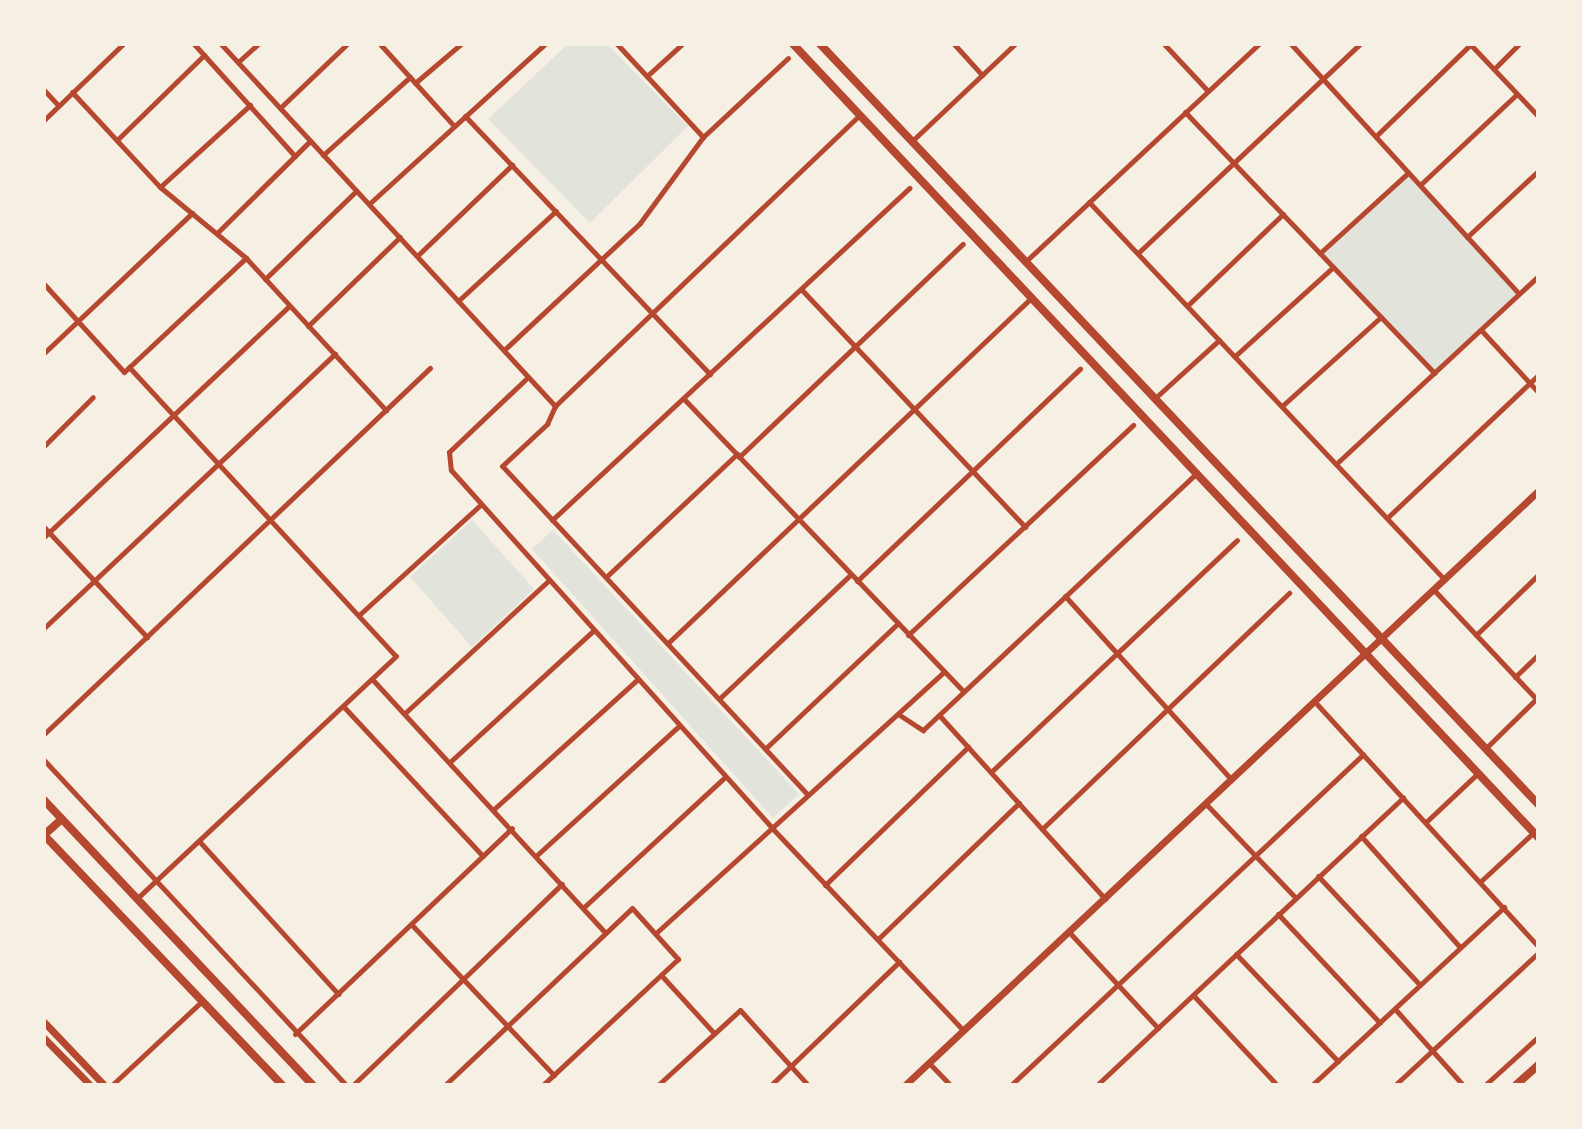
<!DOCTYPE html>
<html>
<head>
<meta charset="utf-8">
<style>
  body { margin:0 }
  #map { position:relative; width:1582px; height:1129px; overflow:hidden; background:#f6efe4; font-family:Merriweather,serif }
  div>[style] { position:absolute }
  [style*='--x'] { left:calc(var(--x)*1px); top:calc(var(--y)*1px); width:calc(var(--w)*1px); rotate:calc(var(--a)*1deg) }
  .green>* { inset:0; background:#e2e4dc }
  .minor>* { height:5px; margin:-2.5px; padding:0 2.5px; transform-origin:2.5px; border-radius:2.5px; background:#b5482f }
  .tertiary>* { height:7px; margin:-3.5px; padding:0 3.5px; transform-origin:3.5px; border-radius:3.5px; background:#b5482f }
  .secondary>* { height:8px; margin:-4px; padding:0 4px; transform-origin:4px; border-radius:4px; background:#b5482f }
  span { translate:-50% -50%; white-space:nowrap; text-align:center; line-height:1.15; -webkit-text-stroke:5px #f6efe4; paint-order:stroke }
  .frame { position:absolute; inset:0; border:46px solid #f6efe4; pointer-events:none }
</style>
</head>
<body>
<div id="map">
  <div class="green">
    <div style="clip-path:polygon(568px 44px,607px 44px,688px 126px,590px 223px,488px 119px)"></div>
    <div style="clip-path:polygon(1408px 173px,1519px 294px,1434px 373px,1320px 253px)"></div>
    <div style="clip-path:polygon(472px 520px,534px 589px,472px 647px,410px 577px)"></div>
    <div style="clip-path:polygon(553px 530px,799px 794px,773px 818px,532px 549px)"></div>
  </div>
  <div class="minor">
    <div style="--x:194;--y:44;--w:151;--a:48"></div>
    <div style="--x:221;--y:44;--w:493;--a:47.3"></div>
    <div style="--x:380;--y:44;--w:110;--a:47.9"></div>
    <div style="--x:617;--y:44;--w:127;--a:47.2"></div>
    <div style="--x:954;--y:44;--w:42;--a:47.9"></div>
    <div style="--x:1164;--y:44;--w:64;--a:46.9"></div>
    <div style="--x:1291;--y:44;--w:338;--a:47.6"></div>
    <div style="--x:1470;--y:44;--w:99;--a:46.6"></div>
    <div style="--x:238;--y:62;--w:27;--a:-42"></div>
    <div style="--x:1494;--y:69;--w:35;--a:-45"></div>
    <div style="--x:647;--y:76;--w:47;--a:-42.4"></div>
    <div style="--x:415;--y:83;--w:60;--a:-40.3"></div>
    <div style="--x:44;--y:90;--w:21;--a:47"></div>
    <div style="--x:72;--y:92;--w:129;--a:47.2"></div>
    <div style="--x:160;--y:187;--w:112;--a:39.5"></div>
    <div style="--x:246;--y:258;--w:207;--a:47.4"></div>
    <div style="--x:280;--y:108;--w:93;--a:-43.7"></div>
    <div style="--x:1185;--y:112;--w:361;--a:46.3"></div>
    <div style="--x:465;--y:116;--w:356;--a:46.5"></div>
    <div style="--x:44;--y:120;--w:110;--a:-43.9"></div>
    <div style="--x:1376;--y:136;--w:132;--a:-44.1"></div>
    <div style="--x:117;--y:140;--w:122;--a:-44.3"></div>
    <div style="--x:912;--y:141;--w:141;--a:-43.3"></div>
    <div style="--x:323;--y:155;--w:117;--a:-41.9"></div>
    <div style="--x:1420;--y:185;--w:133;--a:-43.2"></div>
    <div style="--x:160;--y:187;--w:122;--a:-42.3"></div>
    <div style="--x:1089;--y:202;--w:518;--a:46.72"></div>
    <div style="--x:369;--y:204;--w:238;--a:-42.3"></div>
    <div style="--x:217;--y:233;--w:131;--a:-44.7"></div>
    <div style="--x:1467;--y:237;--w:97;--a:-42.9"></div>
    <div style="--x:1138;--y:253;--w:305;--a:-43.3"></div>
    <div style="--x:1320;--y:253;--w:119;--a:-42.3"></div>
    <div style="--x:417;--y:256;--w:132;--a:-43.8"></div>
    <div style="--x:1025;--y:262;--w:320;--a:-43"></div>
    <div style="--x:265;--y:279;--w:127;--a:-44"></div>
    <div style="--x:44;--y:284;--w:119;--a:47.7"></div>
    <div style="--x:124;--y:372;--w:167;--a:-43.1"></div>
    <div style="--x:801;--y:289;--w:327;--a:46.7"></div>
    <div style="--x:458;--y:301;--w:133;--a:-42.6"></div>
    <div style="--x:1187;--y:306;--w:133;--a:-43.8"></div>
    <div style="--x:308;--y:326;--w:128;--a:-44.1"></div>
    <div style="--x:1481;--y:330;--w:84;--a:47.4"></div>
    <div style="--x:504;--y:350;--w:186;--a:-43"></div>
    <div style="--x:640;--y:223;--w:107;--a:-53.8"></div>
    <div style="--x:703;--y:137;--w:116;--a:-42.9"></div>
    <div style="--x:44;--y:353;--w:204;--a:-43.4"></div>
    <div style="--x:1235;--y:356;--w:132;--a:-42.2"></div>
    <div style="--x:129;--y:367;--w:393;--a:47.3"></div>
    <div style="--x:396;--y:656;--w:354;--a:136.9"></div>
    <div style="--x:528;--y:377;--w:109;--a:136.5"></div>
    <div style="--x:449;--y:452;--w:18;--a:84"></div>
    <div style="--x:451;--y:470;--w:481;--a:48.1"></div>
    <div style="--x:772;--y:828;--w:279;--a:46.6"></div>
    <div style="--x:684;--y:399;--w:404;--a:46.3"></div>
    <div style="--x:1154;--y:399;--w:88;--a:-42.2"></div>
    <div style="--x:1282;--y:406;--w:133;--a:-42"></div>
    <div style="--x:44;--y:446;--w:69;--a:-45"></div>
    <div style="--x:739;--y:457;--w:309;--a:-43.6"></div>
    <div style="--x:1336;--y:464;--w:276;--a:-42.9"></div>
    <div style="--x:1387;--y:518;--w:208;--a:-43.4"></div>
    <div style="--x:552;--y:520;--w:488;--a:-42.9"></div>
    <div style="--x:44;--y:527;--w:151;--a:46.9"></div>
    <div style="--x:44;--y:537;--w:337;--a:-43.3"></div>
    <div style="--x:606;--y:577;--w:180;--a:-43.2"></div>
    <div style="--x:857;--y:581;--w:308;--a:-43.6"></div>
    <div style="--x:1433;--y:589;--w:154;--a:46.8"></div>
    <div style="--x:1065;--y:596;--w:248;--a:47.8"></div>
    <div style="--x:359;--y:615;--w:162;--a:-42.2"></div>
    <div style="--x:44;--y:628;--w:400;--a:-43.3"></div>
    <div style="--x:908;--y:635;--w:308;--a:-43"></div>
    <div style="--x:1476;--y:635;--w:86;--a:-44.1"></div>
    <div style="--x:668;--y:643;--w:501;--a:-43.54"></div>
    <div style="--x:1515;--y:677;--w:32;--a:-44"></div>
    <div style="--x:372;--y:679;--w:344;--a:47.4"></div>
    <div style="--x:720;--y:698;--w:180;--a:-43.4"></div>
    <div style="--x:1315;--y:702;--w:331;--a:47.6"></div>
    <div style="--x:343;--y:706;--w:205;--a:47"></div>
    <div style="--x:405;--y:713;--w:195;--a:-42.7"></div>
    <div style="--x:898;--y:714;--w:30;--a:33"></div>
    <div style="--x:923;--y:730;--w:376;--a:-43.2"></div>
    <div style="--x:939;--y:715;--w:248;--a:47.9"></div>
    <div style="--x:44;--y:734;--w:532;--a:-43.48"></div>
    <div style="--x:766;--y:748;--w:182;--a:-43.4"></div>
    <div style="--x:1486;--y:748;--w:70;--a:-44.4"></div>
    <div style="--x:44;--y:760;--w:444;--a:47.1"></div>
    <div style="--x:451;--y:761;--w:193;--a:-42.5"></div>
    <div style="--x:991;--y:772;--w:338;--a:-43.3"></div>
    <div style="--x:808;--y:795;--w:449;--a:-132.9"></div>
    <div style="--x:502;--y:466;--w:62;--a:-43"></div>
    <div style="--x:547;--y:424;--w:20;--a:-66"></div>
    <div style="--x:555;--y:406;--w:422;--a:-43.7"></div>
    <div style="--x:1206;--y:804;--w:129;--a:46.3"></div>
    <div style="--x:494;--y:809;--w:193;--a:-42.1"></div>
    <div style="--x:1426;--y:822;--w:71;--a:-43.3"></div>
    <div style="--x:1042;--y:829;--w:342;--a:-43.7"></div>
    <div style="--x:1361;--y:836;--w:149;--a:48.3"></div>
    <div style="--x:199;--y:841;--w:207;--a:47.7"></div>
    <div style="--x:537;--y:855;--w:192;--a:-42.3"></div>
    <div style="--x:1318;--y:876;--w:149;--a:46.9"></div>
    <div style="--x:1481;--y:881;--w:72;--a:-42.8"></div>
    <div style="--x:825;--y:885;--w:199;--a:-44"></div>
    <div style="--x:583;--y:908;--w:193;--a:-42.7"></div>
    <div style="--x:1278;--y:914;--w:149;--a:46.9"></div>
    <div style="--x:411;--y:924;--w:208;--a:46.6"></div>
    <div style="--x:1069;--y:932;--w:131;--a:47.2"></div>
    <div style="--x:656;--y:933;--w:389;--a:-42.2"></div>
    <div style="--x:878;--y:939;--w:196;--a:-44"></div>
    <div style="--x:1236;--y:954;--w:148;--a:46.4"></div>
    <div style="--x:661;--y:975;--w:79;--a:47.6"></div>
    <div style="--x:1193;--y:995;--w:123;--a:47"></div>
    <div style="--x:1395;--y:1009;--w:102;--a:48.2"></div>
    <div style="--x:295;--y:1034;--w:299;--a:-43.5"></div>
    <div style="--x:929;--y:1063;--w:30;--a:46"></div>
    <div style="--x:112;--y:1085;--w:123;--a:-43"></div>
    <div style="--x:353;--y:1085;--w:290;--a:-43.9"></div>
    <div style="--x:445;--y:1085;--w:257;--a:-43.4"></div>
    <div style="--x:632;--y:908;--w:69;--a:48"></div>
    <div style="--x:678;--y:959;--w:185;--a:137"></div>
    <div style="--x:658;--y:1085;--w:111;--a:-42.4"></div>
    <div style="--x:740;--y:1010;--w:101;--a:47.8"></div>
    <div style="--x:771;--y:1085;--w:178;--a:-43.9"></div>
    <div style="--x:1011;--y:1085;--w:483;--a:-43.2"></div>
    <div style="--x:1097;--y:1085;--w:420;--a:-43.2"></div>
    <div style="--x:1312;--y:1085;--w:262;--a:-42.8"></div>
    <div style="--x:1395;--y:1085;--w:195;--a:-42.7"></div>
    <div style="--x:1485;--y:1085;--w:72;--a:-42.2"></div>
  </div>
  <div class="tertiary">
    <div style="--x:44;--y:1022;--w:87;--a:46.4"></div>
    <div style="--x:44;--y:1038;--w:66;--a:45.6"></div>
    <div style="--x:905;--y:1085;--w:868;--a:-43.18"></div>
  </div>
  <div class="secondary">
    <div style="--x:793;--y:44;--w:1088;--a:46.79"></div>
    <div style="--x:820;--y:44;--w:1046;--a:46.63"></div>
    <div style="--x:44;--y:800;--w:392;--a:46.7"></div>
    <div style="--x:44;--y:835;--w:345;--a:46.4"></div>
    <div style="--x:44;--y:835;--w:24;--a:-42"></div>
    <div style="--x:1516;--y:1085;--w:30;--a:-42"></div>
  </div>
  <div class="frame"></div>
</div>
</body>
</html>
